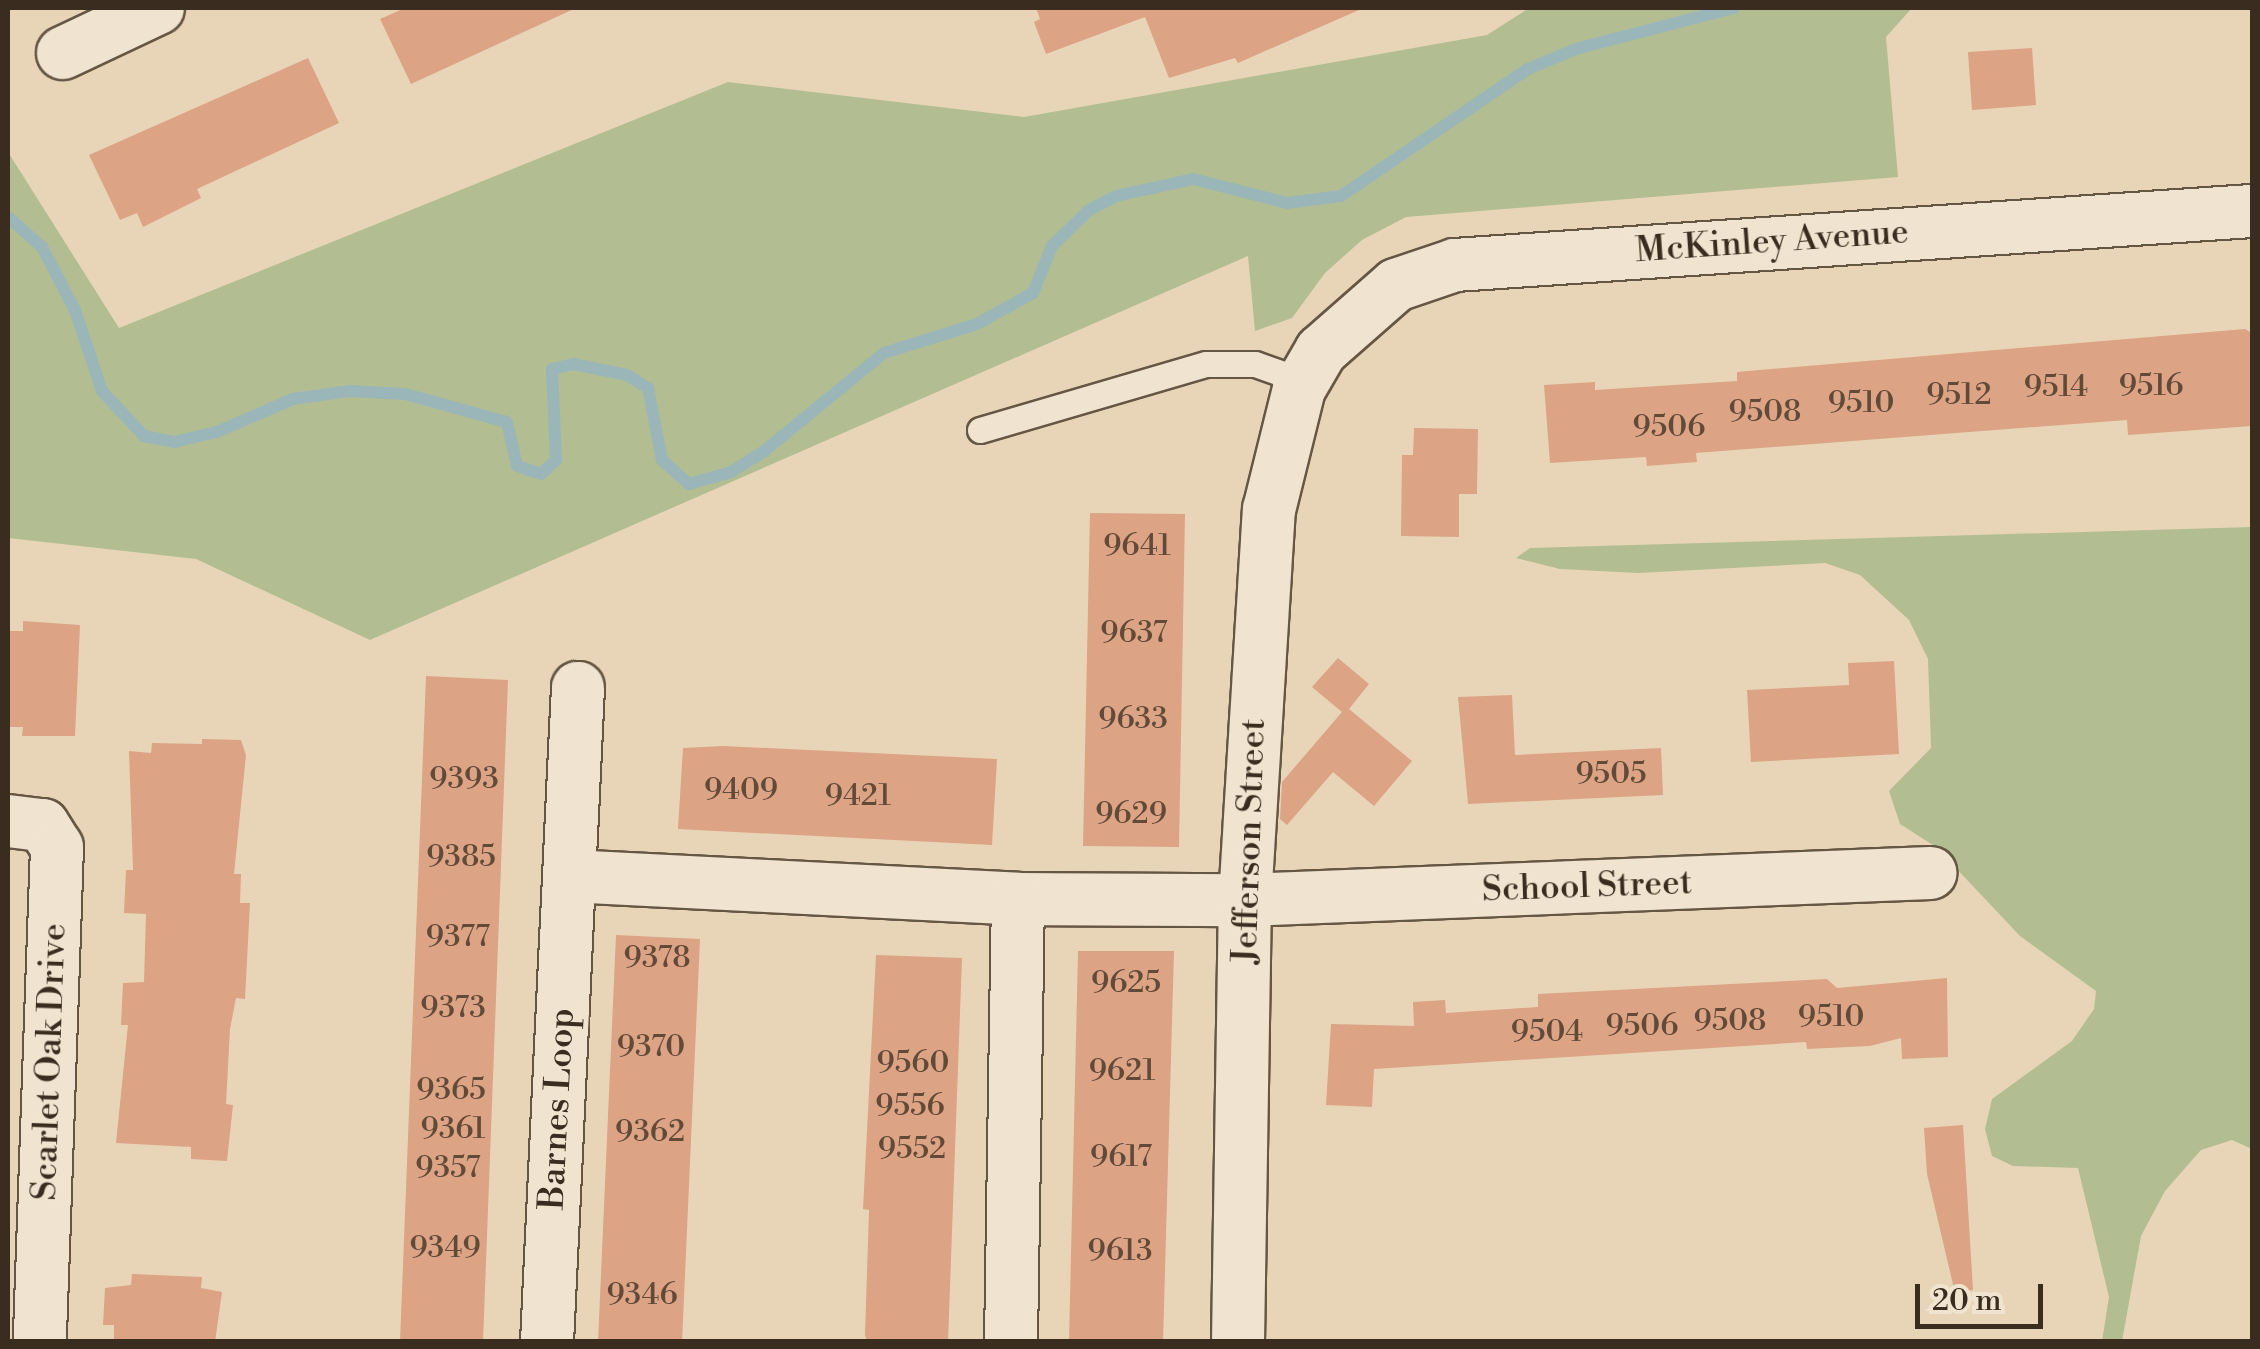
<!DOCTYPE html>
<html>
<head>
<meta charset="utf-8">
<style>
  body { margin:0 }
  #map { position:relative; width:2260px; height:1349px; overflow:hidden; background:#e8d5b7; font-family:"Libre Bodoni",serif }
  div>[style] { position:absolute }
  [style*='--x'] { left:calc(var(--x)*1px); top:calc(var(--y)*1px); width:calc(var(--w)*1px); rotate:calc(var(--a)*1deg) }
  .green>* { inset:0; background:#b2be92 }
  .stream>* { height:12px; margin:-6px; padding:0 6px; transform-origin:6px; border-radius:6px; background:#9ab6b8 }
  .building>* { inset:0; background:#dca385 }
  .roads { filter:drop-shadow(2px 0 #665644) drop-shadow(-2px 0 #665644) drop-shadow(0 2px #665644) drop-shadow(0 -2px #665644) }
  .service>* { height:25px; margin:-12.5px; padding:0 12.5px; transform-origin:12.5px; border-radius:12.5px; background:#f0e4d0 }
  .minor>* { height:52px; margin:-26px; padding:0 26px; transform-origin:26px; border-radius:26px; background:#f0e4d0 }
  span { translate:-50% -50%; white-space:nowrap; text-align:center; line-height:1.15; -webkit-text-stroke:10px #f0e4d0; paint-order:stroke }
  .number-label { font-size:30px; color:#624a38 }
  .number-label span { -webkit-text-stroke-width:0 }
  .street-label { font-size:35px; color:#3a2c1e }
  .frame { position:absolute; inset:0; border:10px solid #3a2c1e; pointer-events:none }
  .scale { position:absolute; left:1915px; top:1284px; width:128px; height:45px; box-sizing:border-box; border:5px solid #3a2c1e; border-top:0; padding-left:12px; font-size:30px; line-height:35px; white-space:nowrap; color:#3a2c1e; -webkit-text-stroke:8px #f0e4d0; paint-order:stroke }
</style>
</head>
<body>
<div id="map">
  <div class="green">
    <div style="clip-path:polygon(1529px 8px,1912px 8px,1886px 37px,1898px 177px,1406px 217px,1362px 240px,1325px 273px,1292px 318px,1255px 331px,1248px 256px,370px 640px,196px 559px,8px 538px,8px 152px,119px 328px,728px 82px,1024px 117px,1487px 35px)"></div>
    <div style="clip-path:polygon(2252px 527px,2252px 1149px,2232px 1140px,2201px 1150px,2165px 1191px,2141px 1236px,2122px 1341px,2102px 1341px,2109px 1297px,2078px 1168px,2013px 1166px,1992px 1156px,1985px 1129px,1992px 1099px,2072px 1041px,2094px 1009px,2096px 991px,2020px 936px,1936px 847px,1900px 824px,1889px 791px,1931px 748px,1928px 659px,1909px 620px,1860px 575px,1825px 563px,1638px 573px,1560px 569px,1516px 558px,1530px 548px)"></div>
  </div>
  <div class="stream">
    <div style="--x:8;--y:217;--w:45;--a:41.4"></div>
    <div style="--x:42;--y:247;--w:71;--a:62.4"></div>
    <div style="--x:75;--y:310;--w:85;--a:71.6"></div>
    <div style="--x:102;--y:391;--w:62;--a:47"></div>
    <div style="--x:144;--y:436;--w:31;--a:11"></div>
    <div style="--x:174;--y:442;--w:44;--a:-13.1"></div>
    <div style="--x:217;--y:432;--w:83;--a:-23.5"></div>
    <div style="--x:293;--y:399;--w:58;--a:-8"></div>
    <div style="--x:350;--y:391;--w:55;--a:3.1"></div>
    <div style="--x:405;--y:394;--w:106;--a:15.4"></div>
    <div style="--x:507;--y:422;--w:45;--a:77.2"></div>
    <div style="--x:517;--y:466;--w:25;--a:18"></div>
    <div style="--x:541;--y:474;--w:21;--a:-43"></div>
    <div style="--x:556;--y:460;--w:91;--a:-92.5"></div>
    <div style="--x:552;--y:369;--w:23;--a:-13"></div>
    <div style="--x:574;--y:364;--w:54;--a:11.7"></div>
    <div style="--x:627;--y:375;--w:25;--a:32"></div>
    <div style="--x:648;--y:388;--w:73;--a:79"></div>
    <div style="--x:662;--y:460;--w:36;--a:42"></div>
    <div style="--x:689;--y:484;--w:44;--a:-15.9"></div>
    <div style="--x:731;--y:472;--w:38;--a:-32"></div>
    <div style="--x:763;--y:452;--w:156;--a:-39.3"></div>
    <div style="--x:884;--y:353;--w:97;--a:-17.3"></div>
    <div style="--x:977;--y:324;--w:64;--a:-29"></div>
    <div style="--x:1033;--y:293;--w:51;--a:-68"></div>
    <div style="--x:1052;--y:246;--w:52;--a:-44.2"></div>
    <div style="--x:1089;--y:210;--w:30;--a:-27"></div>
    <div style="--x:1116;--y:196;--w:79;--a:-12.4"></div>
    <div style="--x:1193;--y:179;--w:97;--a:14.3"></div>
    <div style="--x:1287;--y:203;--w:54;--a:-7.4"></div>
    <div style="--x:1341;--y:196;--w:226;--a:-34.2"></div>
    <div style="--x:1528;--y:69;--w:55;--a:-22.4"></div>
    <div style="--x:1579;--y:48;--w:160;--a:-14.5"></div>
  </div>
  <div class="building">
    <div style="clip-path:polygon(405px 8px,576px 8px,411px 84px,380px 19px)"></div>
    <div style="clip-path:polygon(1036px 8px,1358px 8px,1359px 10px,1238px 63px,1235px 58px,1169px 78px,1145px 17px,1046px 54px,1034px 22px,1040px 19px)"></div>
    <div style="clip-path:polygon(2032px 48px,2036px 105px,1972px 110px,1968px 52px)"></div>
    <div style="clip-path:polygon(308px 58px,339px 123px,197px 189px,201px 198px,143px 227px,137px 213px,120px 220px,89px 155px)"></div>
    <div style="clip-path:polygon(2245px 329px,2252px 333px,2252px 426px,2128px 435px,2127px 420px,1696px 453px,1697px 462px,1647px 466px,1646px 457px,1550px 463px,1544px 385px,1595px 382px,1595px 390px,1737px 381px,1737px 372px)"></div>
    <div style="clip-path:polygon(1414px 428px,1478px 429px,1477px 494px,1459px 494px,1459px 537px,1401px 536px,1402px 455px,1413px 455px)"></div>
    <div style="clip-path:polygon(1090px 513px,1185px 514px,1179px 847px,1083px 846px)"></div>
    <div style="clip-path:polygon(23px 621px,80px 625px,75px 736px,22px 736px,23px 727px,8px 727px,8px 631px,23px 631px)"></div>
    <div style="clip-path:polygon(1338px 658px,1369px 684px,1349px 709px,1412px 761px,1374px 806px,1333px 772px,1287px 825px,1280px 819px,1282px 782px,1342px 712px,1312px 687px)"></div>
    <div style="clip-path:polygon(1894px 661px,1899px 754px,1751px 762px,1747px 690px,1849px 685px,1848px 663px)"></div>
    <div style="clip-path:polygon(426px 676px,508px 680px,483px 1342px,400px 1342px)"></div>
    <div style="clip-path:polygon(1512px 695px,1515px 755px,1661px 748px,1663px 795px,1468px 804px,1458px 697px)"></div>
    <div style="clip-path:polygon(202px 739px,241px 740px,246px 755px,234px 874px,241px 874px,240px 903px,250px 903px,245px 999px,236px 998px,230px 1029px,226px 1104px,233px 1105px,227px 1161px,191px 1159px,191px 1147px,116px 1143px,128px 1025px,121px 1025px,123px 983px,144px 982px,146px 914px,124px 913px,126px 870px,133px 870px,129px 751px,151px 753px,152px 743px,202px 744px)"></div>
    <div style="clip-path:polygon(723px 746px,997px 759px,992px 845px,678px 829px,683px 748px)"></div>
    <div style="clip-path:polygon(616px 935px,700px 939px,682px 1342px,598px 1342px)"></div>
    <div style="clip-path:polygon(1078px 951px,1174px 951px,1163px 1342px,1069px 1342px)"></div>
    <div style="clip-path:polygon(876px 955px,962px 958px,948px 1342px,867px 1342px,865px 1335px,869px 1210px,863px 1209px)"></div>
    <div style="clip-path:polygon(1947px 978px,1948px 1057px,1902px 1059px,1901px 1038px,1870px 1046px,1807px 1049px,1806px 1042px,1374px 1069px,1372px 1107px,1326px 1105px,1331px 1024px,1414px 1026px,1413px 1002px,1445px 1000px,1446px 1013px,1538px 1007px,1538px 994px,1827px 979px,1837px 988px)"></div>
    <div style="clip-path:polygon(1963px 1125px,1973px 1290px,1955px 1293px,1927px 1174px,1924px 1128px)"></div>
    <div style="clip-path:polygon(132px 1274px,202px 1277px,201px 1288px,222px 1292px,215px 1342px,114px 1342px,114px 1325px,103px 1325px,105px 1288px,131px 1285px)"></div>
  </div>
  <div class="roads">
    <div class="service">
      <div style="--x:980;--y:430;--w:235;--a:-16.3"></div>
      <div style="--x:1206;--y:364;--w:49;--a:0"></div>
      <div style="--x:1255;--y:364;--w:51;--a:19.5"></div>
    </div>
    <div class="minor">
      <div style="--x:63;--y:53;--w:105;--a:-25.3"></div>
      <div style="--x:8;--y:821;--w:35;--a:7"></div>
      <div style="--x:43;--y:825;--w:26;--a:58"></div>
      <div style="--x:57;--y:847;--w:495;--a:92"></div>
      <div style="--x:569;--y:876;--w:450;--a:2.9"></div>
      <div style="--x:1018;--y:899;--w:227;--a:0.3"></div>
      <div style="--x:1245;--y:900;--w:686;--a:-2.26"></div>
      <div style="--x:547;--y:1342;--w:655;--a:-87.29"></div>
      <div style="--x:1011;--y:1342;--w:443;--a:-89.1"></div>
      <div style="--x:1238;--y:1342;--w:442;--a:-89.1"></div>
      <div style="--x:1245;--y:900;--w:391;--a:-86.5"></div>
      <div style="--x:1269;--y:510;--w:125;--a:-76.1"></div>
      <div style="--x:1299;--y:389;--w:44;--a:-59.9"></div>
      <div style="--x:1321;--y:351;--w:100;--a:-41.3"></div>
      <div style="--x:1396;--y:285;--w:62;--a:-18.7"></div>
      <div style="--x:1455;--y:265;--w:799;--a:-3.88"></div>
    </div>
  </div>
  <div class="number-label">
    <span style="left:2151px;top:386px">9516</span>
    <span style="left:2056px;top:387px">9514</span>
    <span style="left:1959px;top:395px">9512</span>
    <span style="left:1861px;top:403px">9510</span>
    <span style="left:1765px;top:412px">9508</span>
    <span style="left:1669px;top:427px">9506</span>
    <span style="left:1137px;top:546px">9641</span>
    <span style="left:1134px;top:633px">9637</span>
    <span style="left:1133px;top:719px">9633</span>
    <span style="left:1611px;top:774px">9505</span>
    <span style="left:464px;top:779px">9393</span>
    <span style="left:741px;top:790px">9409</span>
    <span style="left:858px;top:796px">9421</span>
    <span style="left:1131px;top:814px">9629</span>
    <span style="left:461px;top:857px">9385</span>
    <span style="left:458px;top:937px">9377</span>
    <span style="left:657px;top:958px">9378</span>
    <span style="left:1126px;top:983px">9625</span>
    <span style="left:453px;top:1008px">9373</span>
    <span style="left:1831px;top:1017px">9510</span>
    <span style="left:1730px;top:1021px">9508</span>
    <span style="left:1642px;top:1026px">9506</span>
    <span style="left:1547px;top:1032px">9504</span>
    <span style="left:651px;top:1047px">9370</span>
    <span style="left:913px;top:1063px">9560</span>
    <span style="left:1122px;top:1071px">9621</span>
    <span style="left:451px;top:1090px">9365</span>
    <span style="left:910px;top:1106px">9556</span>
    <span style="left:453px;top:1129px">9361</span>
    <span style="left:650px;top:1132px">9362</span>
    <span style="left:912px;top:1149px">9552</span>
    <span style="left:1121px;top:1157px">9617</span>
    <span style="left:448px;top:1168px">9357</span>
    <span style="left:445px;top:1248px">9349</span>
    <span style="left:1120px;top:1251px">9613</span>
    <span style="left:642px;top:1295px">9346</span>
  </div>
  <div class="street-label">
    <span style="left:1772px;top:242px;rotate:-4deg">McKinley Avenue</span>
    <span style="left:1250px;top:841px;rotate:-88deg">Jefferson Street</span>
    <span style="left:1587px;top:887px;rotate:-2deg">School Street</span>
    <span style="left:50px;top:1062px;rotate:-88deg">Scarlet Oak Drive</span>
    <span style="left:558px;top:1109px;rotate:-87deg">Barnes Loop</span>
  </div>
  <div class="frame"></div>
  <div class="scale">20 m</div>
</div>
</body>
</html>
